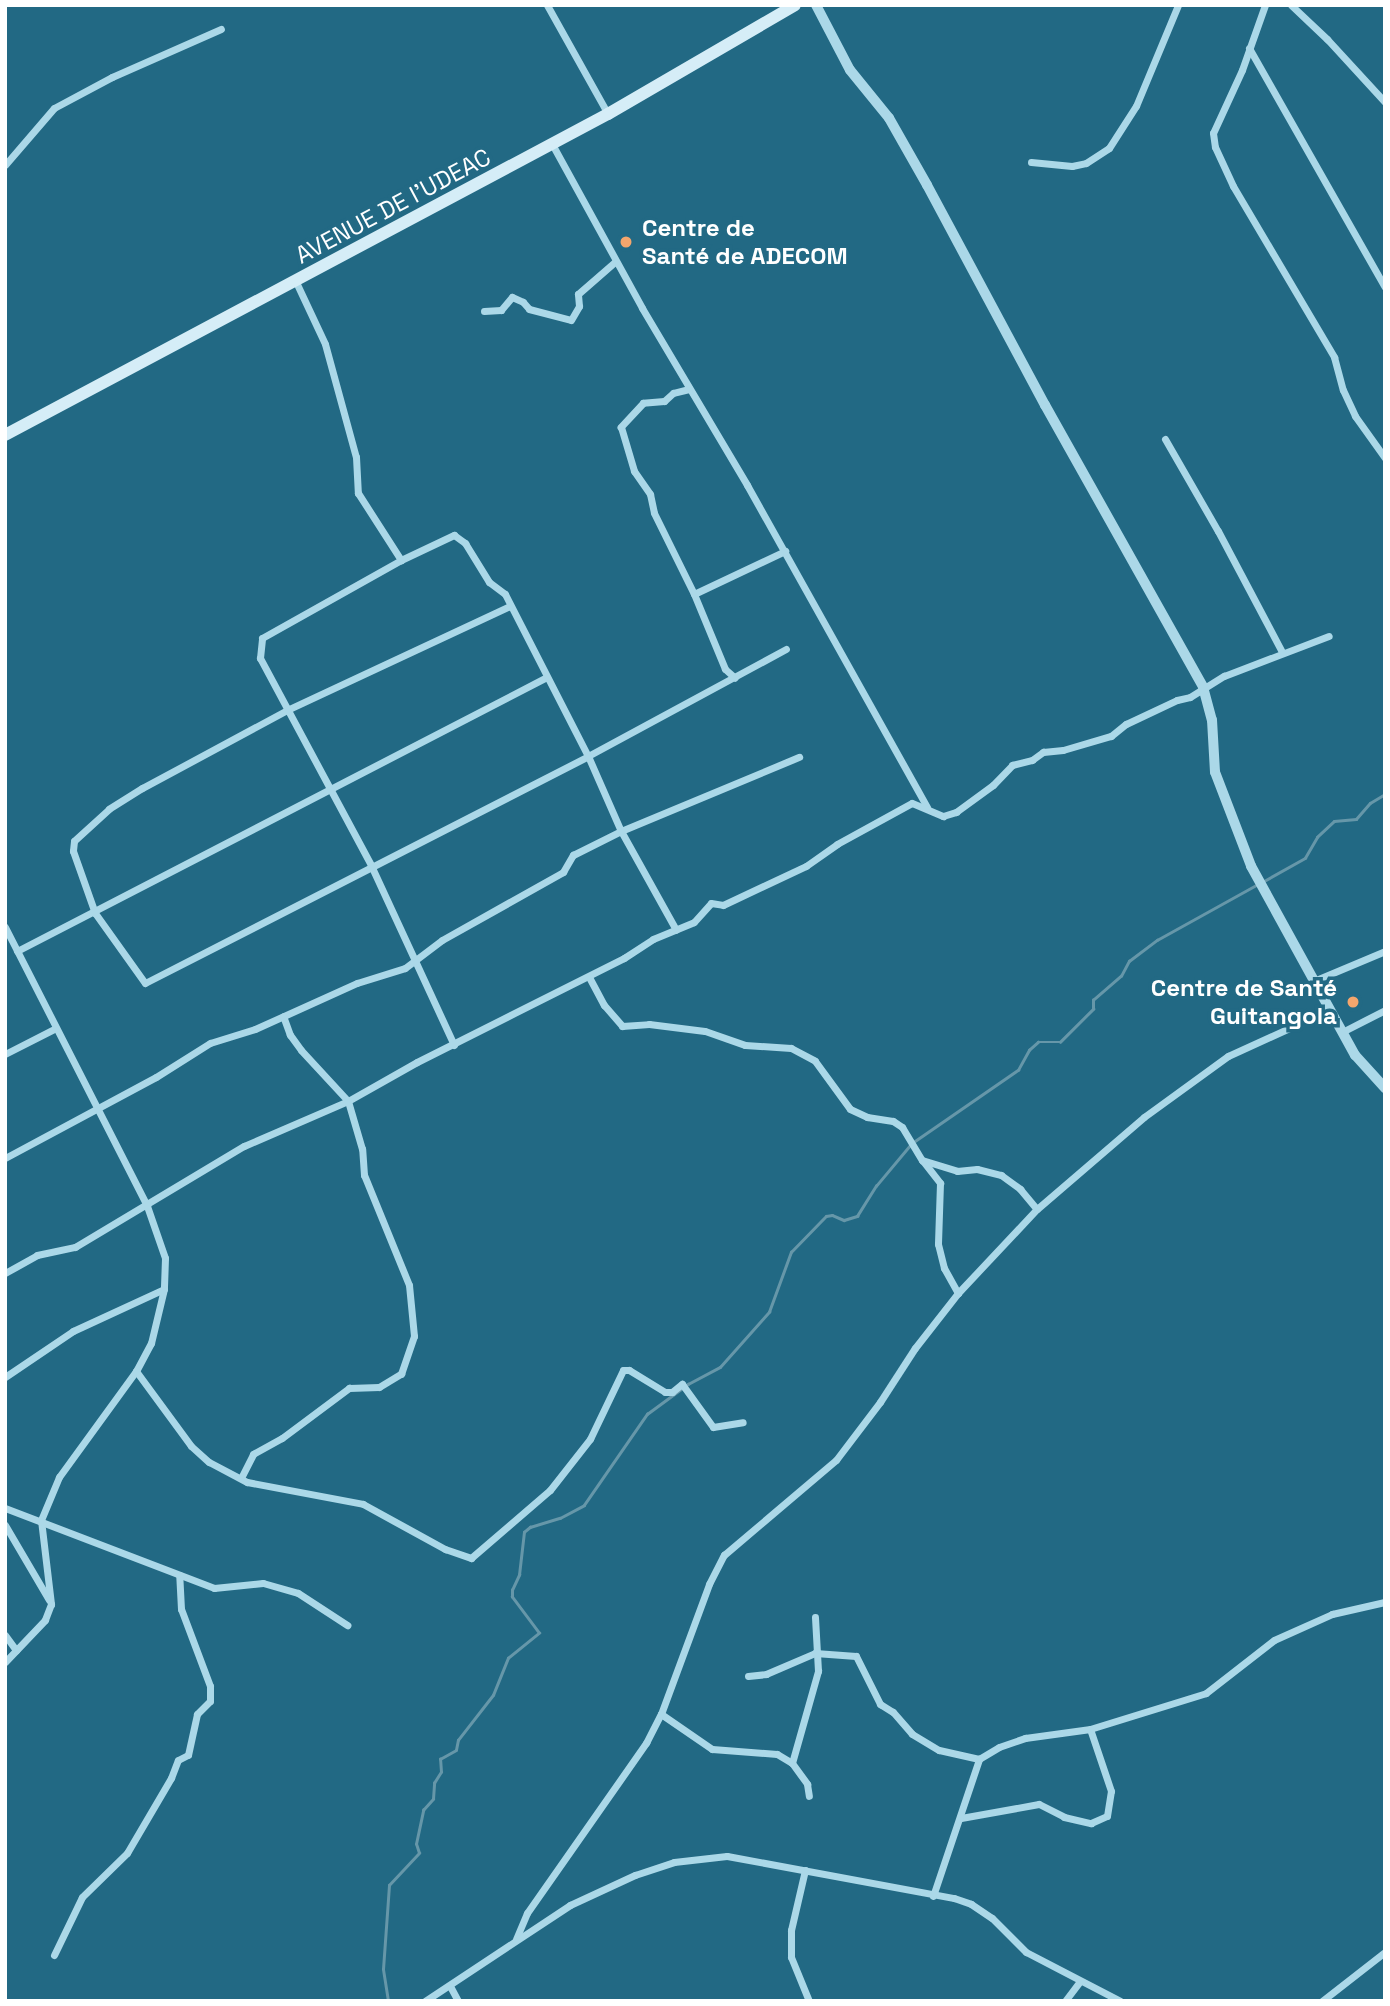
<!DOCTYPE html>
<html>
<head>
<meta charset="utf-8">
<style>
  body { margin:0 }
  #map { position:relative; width:1390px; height:2006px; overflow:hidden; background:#226984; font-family:"Space Grotesk",sans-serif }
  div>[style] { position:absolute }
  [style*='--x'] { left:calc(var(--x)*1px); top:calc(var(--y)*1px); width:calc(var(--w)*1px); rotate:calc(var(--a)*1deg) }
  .stream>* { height:2.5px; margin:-1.25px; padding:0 1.25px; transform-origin:1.25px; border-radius:1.25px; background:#6697a9 }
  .minor>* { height:7px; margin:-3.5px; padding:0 3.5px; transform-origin:3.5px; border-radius:3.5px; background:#abd8e8 }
  .tertiary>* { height:10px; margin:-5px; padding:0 5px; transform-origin:5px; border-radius:5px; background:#abd8e8 }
  .secondary>* { height:12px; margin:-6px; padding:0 6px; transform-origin:6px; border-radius:6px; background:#d5edf7 }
  .dots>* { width:19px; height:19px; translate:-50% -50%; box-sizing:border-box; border:4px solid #226984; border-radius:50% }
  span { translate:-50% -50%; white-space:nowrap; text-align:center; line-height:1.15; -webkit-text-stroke:7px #226984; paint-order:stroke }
  .street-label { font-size:24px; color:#fff }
  .poi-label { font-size:24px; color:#fff; font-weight:700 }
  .left { translate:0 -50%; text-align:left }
  .right { translate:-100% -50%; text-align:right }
  .frame { position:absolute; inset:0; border:7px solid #fff; pointer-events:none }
</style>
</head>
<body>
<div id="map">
  <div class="stream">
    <div style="--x:1264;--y:881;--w:47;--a:-29.3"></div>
    <div style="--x:1305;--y:858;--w:24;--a:-60"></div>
    <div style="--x:1317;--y:837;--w:23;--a:-43"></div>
    <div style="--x:1334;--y:821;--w:22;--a:-5"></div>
    <div style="--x:1356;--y:819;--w:21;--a:-49"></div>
    <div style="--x:1370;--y:803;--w:17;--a:-31"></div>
    <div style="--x:388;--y:2001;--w:32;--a:-99"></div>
    <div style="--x:383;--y:1969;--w:84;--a:-85.9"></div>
    <div style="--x:389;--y:1885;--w:44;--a:-46.8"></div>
    <div style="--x:419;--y:1853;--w:9;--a:-108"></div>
    <div style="--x:416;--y:1844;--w:35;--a:-78"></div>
    <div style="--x:423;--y:1810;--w:15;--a:-48"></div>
    <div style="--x:433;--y:1799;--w:16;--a:-86"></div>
    <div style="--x:434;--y:1783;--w:13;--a:-58"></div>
    <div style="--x:441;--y:1772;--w:13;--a:-94"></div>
    <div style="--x:440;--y:1759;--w:18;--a:-29"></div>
    <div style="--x:456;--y:1750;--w:10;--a:-79"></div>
    <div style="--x:458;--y:1740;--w:57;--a:-52.1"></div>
    <div style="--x:493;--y:1695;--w:40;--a:-68"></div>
    <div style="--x:508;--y:1658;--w:40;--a:-39"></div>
    <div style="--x:539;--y:1633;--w:45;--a:-126.9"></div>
    <div style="--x:512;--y:1597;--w:7;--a:-90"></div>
    <div style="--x:512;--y:1590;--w:17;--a:-65"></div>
    <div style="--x:519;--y:1575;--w:43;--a:-83.4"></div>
    <div style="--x:524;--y:1532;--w:8;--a:-40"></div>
    <div style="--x:530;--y:1527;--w:31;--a:-17"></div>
    <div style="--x:560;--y:1518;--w:27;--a:-28"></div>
    <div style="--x:584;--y:1505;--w:111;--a:-55.3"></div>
    <div style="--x:647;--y:1414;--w:51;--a:-36.2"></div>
    <div style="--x:688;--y:1384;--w:36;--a:-28"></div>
    <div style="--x:720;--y:1367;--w:74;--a:-48.3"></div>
    <div style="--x:769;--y:1312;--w:64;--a:-69.9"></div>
    <div style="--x:791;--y:1252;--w:50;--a:-45.8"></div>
    <div style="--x:826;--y:1216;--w:6;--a:-9"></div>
    <div style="--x:832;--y:1215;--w:13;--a:23"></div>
    <div style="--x:844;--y:1220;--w:14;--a:-17"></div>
    <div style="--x:857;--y:1216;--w:36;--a:-58"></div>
    <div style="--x:876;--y:1186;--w:56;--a:-50.1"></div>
    <div style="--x:912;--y:1143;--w:129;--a:-34.6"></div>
    <div style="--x:1018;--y:1070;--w:23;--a:-61"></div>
    <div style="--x:1029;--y:1050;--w:12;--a:-42"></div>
    <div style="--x:1038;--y:1042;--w:22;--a:0"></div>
    <div style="--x:1060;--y:1042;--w:47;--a:-45"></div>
    <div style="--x:1093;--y:1009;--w:9;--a:-90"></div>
    <div style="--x:1093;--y:1000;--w:37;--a:-41"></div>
    <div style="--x:1121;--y:976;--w:17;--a:-62"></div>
    <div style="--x:1129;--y:961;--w:35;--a:-37"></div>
    <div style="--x:1157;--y:940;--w:115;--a:-29"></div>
  </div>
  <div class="minor">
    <div style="--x:547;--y:5;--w:125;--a:60.8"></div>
    <div style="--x:1265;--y:5;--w:69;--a:109.5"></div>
    <div style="--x:1242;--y:70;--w:69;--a:114.7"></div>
    <div style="--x:1213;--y:133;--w:14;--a:82"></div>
    <div style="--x:1215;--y:147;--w:43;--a:65.2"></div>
    <div style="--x:1233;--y:186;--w:199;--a:59.4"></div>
    <div style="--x:1334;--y:357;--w:34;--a:75"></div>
    <div style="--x:1343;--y:390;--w:29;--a:65"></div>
    <div style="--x:1355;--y:416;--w:52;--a:54.5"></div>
    <div style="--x:1291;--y:5;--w:50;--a:43.4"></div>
    <div style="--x:1327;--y:39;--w:86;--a:47.4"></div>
    <div style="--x:1249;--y:48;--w:275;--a:60.4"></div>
    <div style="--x:552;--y:144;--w:187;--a:61.2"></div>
    <div style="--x:642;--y:308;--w:206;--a:59.3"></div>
    <div style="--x:747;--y:485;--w:369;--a:60.8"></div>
    <div style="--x:1031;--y:162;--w:41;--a:5.6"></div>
    <div style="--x:1072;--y:166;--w:14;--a:-12"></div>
    <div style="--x:1086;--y:163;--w:27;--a:-33"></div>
    <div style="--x:1109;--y:148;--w:50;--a:-57.3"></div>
    <div style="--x:1136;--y:106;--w:109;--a:-67.4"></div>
    <div style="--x:5;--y:165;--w:75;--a:-49.3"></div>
    <div style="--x:54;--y:108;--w:66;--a:-28.1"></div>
    <div style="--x:112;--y:77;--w:119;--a:-23.8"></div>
    <div style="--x:296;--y:282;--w:68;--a:64.9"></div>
    <div style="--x:325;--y:344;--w:117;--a:74.7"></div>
    <div style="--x:356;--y:457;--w:36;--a:87"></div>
    <div style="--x:358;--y:493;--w:80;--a:57.3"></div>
    <div style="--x:484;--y:311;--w:17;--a:-3"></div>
    <div style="--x:501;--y:310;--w:17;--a:-50"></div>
    <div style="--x:512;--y:297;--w:12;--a:24"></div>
    <div style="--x:523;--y:302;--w:9;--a:49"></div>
    <div style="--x:529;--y:309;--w:43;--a:14.7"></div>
    <div style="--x:571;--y:320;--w:16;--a:-60"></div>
    <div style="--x:579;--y:306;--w:12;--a:-95"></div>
    <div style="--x:578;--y:294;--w:50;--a:-41"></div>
    <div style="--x:689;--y:389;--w:16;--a:166"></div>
    <div style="--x:673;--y:393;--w:12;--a:138"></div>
    <div style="--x:664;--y:401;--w:21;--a:175"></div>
    <div style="--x:643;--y:403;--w:33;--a:133"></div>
    <div style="--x:621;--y:427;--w:46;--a:73.5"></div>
    <div style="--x:634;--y:471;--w:28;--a:55"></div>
    <div style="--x:650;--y:494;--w:19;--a:78"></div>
    <div style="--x:654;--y:513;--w:90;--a:63.7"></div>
    <div style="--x:694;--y:594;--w:81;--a:67.5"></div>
    <div style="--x:725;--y:669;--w:13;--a:42"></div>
    <div style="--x:1165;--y:439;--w:106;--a:60.1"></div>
    <div style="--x:1218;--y:531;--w:137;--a:62.1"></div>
    <div style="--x:694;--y:594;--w:101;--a:-25.3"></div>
    <div style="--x:510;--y:606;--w:244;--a:155"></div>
    <div style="--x:289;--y:709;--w:167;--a:151.7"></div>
    <div style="--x:142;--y:788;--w:39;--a:148"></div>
    <div style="--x:109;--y:809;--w:47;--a:137.6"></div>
    <div style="--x:74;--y:841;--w:10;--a:96"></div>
    <div style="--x:73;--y:851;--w:66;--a:70.5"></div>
    <div style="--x:95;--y:913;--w:86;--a:54.5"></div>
    <div style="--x:145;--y:983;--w:498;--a:-27.1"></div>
    <div style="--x:588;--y:756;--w:225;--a:-28.4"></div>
    <div style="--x:5;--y:927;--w:313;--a:63"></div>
    <div style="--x:147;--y:1206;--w:55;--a:70.9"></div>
    <div style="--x:165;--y:1258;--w:31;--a:92"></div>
    <div style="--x:164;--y:1289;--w:56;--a:103.5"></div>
    <div style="--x:151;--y:1343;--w:32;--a:118"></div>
    <div style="--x:136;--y:1371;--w:131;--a:126"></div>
    <div style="--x:59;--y:1477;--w:47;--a:112.7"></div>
    <div style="--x:41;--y:1520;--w:85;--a:83.2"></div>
    <div style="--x:51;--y:1604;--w:17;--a:111"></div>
    <div style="--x:45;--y:1620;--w:58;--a:133.6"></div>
    <div style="--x:17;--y:951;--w:594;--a:-27.34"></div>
    <div style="--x:589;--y:977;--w:32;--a:62"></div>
    <div style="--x:604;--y:1005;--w:28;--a:49"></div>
    <div style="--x:622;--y:1026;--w:27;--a:-4"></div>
    <div style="--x:649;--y:1024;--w:56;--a:7.1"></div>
    <div style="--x:705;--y:1031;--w:42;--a:19.3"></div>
    <div style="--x:745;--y:1045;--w:46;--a:3.7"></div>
    <div style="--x:791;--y:1048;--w:27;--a:28"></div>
    <div style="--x:815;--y:1061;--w:59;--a:53.9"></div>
    <div style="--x:850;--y:1109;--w:19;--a:25"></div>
    <div style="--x:867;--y:1117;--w:26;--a:9"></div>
    <div style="--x:893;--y:1121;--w:11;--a:34"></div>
    <div style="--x:902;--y:1127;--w:39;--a:59"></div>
    <div style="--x:922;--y:1160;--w:37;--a:17"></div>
    <div style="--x:957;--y:1171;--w:20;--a:-6"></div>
    <div style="--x:977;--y:1169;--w:25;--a:14"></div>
    <div style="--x:1001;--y:1175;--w:24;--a:36"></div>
    <div style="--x:1020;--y:1189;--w:26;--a:50"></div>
    <div style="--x:1316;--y:980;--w:75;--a:-22.8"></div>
    <div style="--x:1344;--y:1031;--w:46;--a:-27.1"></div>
    <div style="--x:454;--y:1045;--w:198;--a:-114.8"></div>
    <div style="--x:371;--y:865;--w:235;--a:-118.2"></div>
    <div style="--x:260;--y:658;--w:20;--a:-84"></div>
    <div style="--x:262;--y:638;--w:159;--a:-29.3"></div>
    <div style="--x:401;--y:560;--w:59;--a:-25.3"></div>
    <div style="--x:454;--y:535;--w:14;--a:36"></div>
    <div style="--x:465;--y:543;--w:46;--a:58.4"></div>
    <div style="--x:489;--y:582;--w:20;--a:37"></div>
    <div style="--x:505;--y:594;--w:182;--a:62.9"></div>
    <div style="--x:588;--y:756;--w:82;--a:66.3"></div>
    <div style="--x:621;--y:831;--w:113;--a:60.9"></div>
    <div style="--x:5;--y:1054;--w:57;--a:-27"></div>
    <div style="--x:5;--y:1158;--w:171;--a:-28.2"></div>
    <div style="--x:156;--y:1077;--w:64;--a:-32.2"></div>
    <div style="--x:210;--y:1043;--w:47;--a:-17.3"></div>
    <div style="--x:255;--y:1029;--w:112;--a:-24.3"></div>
    <div style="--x:357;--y:983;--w:50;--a:-17.4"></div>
    <div style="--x:405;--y:968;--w:46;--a:-37.1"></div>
    <div style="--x:442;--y:940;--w:139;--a:-29.3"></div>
    <div style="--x:563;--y:872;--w:20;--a:-60"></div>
    <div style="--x:573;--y:855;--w:54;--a:-26.6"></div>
    <div style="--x:621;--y:831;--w:193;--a:-22.6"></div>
    <div style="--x:923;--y:1161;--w:28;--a:52"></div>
    <div style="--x:940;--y:1183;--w:61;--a:91.9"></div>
    <div style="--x:938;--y:1244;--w:25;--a:76"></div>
    <div style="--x:944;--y:1268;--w:29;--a:61"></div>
    <div style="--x:5;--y:1273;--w:37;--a:-29"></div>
    <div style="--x:37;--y:1255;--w:39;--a:-12"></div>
    <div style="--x:75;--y:1247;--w:197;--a:-30.9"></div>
    <div style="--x:244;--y:1146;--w:113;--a:-23.4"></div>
    <div style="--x:348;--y:1101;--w:79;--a:-29.5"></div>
    <div style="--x:417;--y:1062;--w:232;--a:-26.7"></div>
    <div style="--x:624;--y:958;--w:35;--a:-33"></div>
    <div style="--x:653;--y:939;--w:44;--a:-22.5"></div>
    <div style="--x:694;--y:922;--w:25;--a:-48"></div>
    <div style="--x:711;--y:903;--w:12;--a:9"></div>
    <div style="--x:723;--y:905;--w:92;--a:-25.2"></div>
    <div style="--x:806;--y:866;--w:38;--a:-35"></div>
    <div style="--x:837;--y:844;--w:85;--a:-28.7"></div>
    <div style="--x:912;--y:803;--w:34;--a:23"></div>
    <div style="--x:943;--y:816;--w:14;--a:-17"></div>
    <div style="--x:956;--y:812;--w:46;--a:-36.1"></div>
    <div style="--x:993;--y:785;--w:28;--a:-46"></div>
    <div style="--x:1012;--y:765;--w:21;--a:-14"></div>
    <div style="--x:1032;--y:760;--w:14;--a:-36"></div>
    <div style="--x:1043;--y:752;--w:20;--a:-6"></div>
    <div style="--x:1063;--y:750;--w:50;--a:-16.3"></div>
    <div style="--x:1111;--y:736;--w:19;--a:-39"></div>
    <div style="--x:1126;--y:724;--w:56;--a:-25.2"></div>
    <div style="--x:1177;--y:700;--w:13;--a:-13"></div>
    <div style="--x:1190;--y:697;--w:40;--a:-32"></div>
    <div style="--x:1224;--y:676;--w:112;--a:-20.9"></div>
    <div style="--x:136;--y:1371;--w:93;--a:53.7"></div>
    <div style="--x:191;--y:1446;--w:24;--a:42"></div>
    <div style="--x:209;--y:1462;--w:43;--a:27.8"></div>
    <div style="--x:247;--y:1482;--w:118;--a:10.7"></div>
    <div style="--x:363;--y:1504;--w:94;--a:28.8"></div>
    <div style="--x:445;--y:1549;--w:28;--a:19"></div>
    <div style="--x:471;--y:1558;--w:104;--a:-40.7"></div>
    <div style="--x:550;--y:1490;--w:65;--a:-51.9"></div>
    <div style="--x:590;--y:1439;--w:76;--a:-64.4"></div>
    <div style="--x:623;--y:1370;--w:6;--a:0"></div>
    <div style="--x:629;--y:1370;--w:42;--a:31.4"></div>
    <div style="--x:665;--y:1392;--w:7;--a:0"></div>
    <div style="--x:672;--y:1392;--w:13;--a:-39"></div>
    <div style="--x:682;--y:1384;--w:53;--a:54.2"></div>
    <div style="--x:713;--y:1427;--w:30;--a:-9"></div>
    <div style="--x:5;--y:1377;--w:82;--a:-34.1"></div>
    <div style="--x:73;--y:1331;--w:100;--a:-24.8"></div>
    <div style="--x:241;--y:1478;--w:27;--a:-63"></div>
    <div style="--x:253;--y:1454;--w:33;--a:-29"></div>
    <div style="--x:282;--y:1438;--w:84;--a:-36.7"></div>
    <div style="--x:349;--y:1388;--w:30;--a:-2"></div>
    <div style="--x:379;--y:1387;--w:26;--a:-31"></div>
    <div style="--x:401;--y:1374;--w:40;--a:-71.1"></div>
    <div style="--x:414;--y:1336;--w:51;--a:-95.6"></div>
    <div style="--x:409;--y:1285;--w:119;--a:-112.2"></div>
    <div style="--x:364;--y:1175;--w:26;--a:-94"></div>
    <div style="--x:362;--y:1149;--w:50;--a:-106.3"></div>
    <div style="--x:348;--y:1101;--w:69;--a:-132.7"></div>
    <div style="--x:301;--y:1050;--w:19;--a:-126"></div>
    <div style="--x:290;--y:1035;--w:20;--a:-110"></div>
    <div style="--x:5;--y:1508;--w:224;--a:20.9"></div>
    <div style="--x:214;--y:1588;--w:49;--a:-5.8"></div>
    <div style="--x:263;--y:1583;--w:36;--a:16"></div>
    <div style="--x:298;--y:1593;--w:59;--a:33.1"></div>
    <div style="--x:5;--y:1525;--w:87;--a:59.6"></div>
    <div style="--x:5;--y:1635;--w:19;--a:54"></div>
    <div style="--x:748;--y:1676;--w:18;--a:-6"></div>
    <div style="--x:766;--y:1674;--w:53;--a:-23.2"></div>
    <div style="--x:815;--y:1653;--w:41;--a:4.2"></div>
    <div style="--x:856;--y:1656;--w:54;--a:63.4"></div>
    <div style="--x:880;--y:1704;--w:15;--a:32"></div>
    <div style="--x:893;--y:1712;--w:29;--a:49"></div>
    <div style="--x:912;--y:1734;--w:31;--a:31"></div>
    <div style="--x:939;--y:1750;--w:41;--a:12.7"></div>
    <div style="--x:661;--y:1714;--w:62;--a:34.5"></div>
    <div style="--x:712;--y:1749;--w:65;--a:4.4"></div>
    <div style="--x:777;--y:1754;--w:17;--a:31"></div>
    <div style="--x:792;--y:1763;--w:26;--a:54"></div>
    <div style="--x:807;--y:1784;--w:12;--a:81"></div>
    <div style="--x:792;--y:1763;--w:96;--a:-74.2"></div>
    <div style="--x:818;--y:1671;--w:54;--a:-93.2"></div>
    <div style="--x:961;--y:1818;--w:79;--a:-10.2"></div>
    <div style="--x:1039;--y:1804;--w:28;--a:27"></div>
    <div style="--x:1064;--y:1817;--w:28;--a:13"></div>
    <div style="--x:1091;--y:1823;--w:17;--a:-24"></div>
    <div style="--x:1107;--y:1816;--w:25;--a:-81"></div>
    <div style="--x:1111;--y:1791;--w:65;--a:-108.7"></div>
    <div style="--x:805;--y:1870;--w:62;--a:103.1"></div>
    <div style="--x:791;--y:1930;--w:27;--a:90"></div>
    <div style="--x:791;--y:1957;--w:48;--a:67.8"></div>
    <div style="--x:933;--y:1896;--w:145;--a:-71.4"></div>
    <div style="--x:979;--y:1759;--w:23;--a:-31"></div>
    <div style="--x:999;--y:1747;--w:28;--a:-19"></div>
    <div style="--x:1025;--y:1738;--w:66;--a:-7.9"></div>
    <div style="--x:1090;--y:1729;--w:121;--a:-17.2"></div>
    <div style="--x:1206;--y:1693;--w:86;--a:-37.9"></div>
    <div style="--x:1274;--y:1640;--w:64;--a:-24.1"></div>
    <div style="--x:1332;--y:1614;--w:54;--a:-12.8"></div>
    <div style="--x:516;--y:1939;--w:28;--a:-67"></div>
    <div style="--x:527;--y:1913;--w:208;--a:-55"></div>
    <div style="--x:646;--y:1743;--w:33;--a:-63"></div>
    <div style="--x:661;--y:1714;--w:139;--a:-69.7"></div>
    <div style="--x:709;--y:1584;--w:33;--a:-63"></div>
    <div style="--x:724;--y:1555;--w:147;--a:-40.3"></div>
    <div style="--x:836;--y:1460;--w:73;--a:-52.8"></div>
    <div style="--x:880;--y:1402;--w:64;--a:-57.1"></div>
    <div style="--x:915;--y:1348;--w:70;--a:-52"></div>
    <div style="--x:958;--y:1293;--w:115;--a:-46.8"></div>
    <div style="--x:1037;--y:1209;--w:141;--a:-40.7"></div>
    <div style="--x:1144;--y:1117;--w:104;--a:-36"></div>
    <div style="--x:1228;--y:1056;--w:111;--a:-24.5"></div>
    <div style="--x:54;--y:1955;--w:64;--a:-64.2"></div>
    <div style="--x:82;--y:1897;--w:63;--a:-44.4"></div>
    <div style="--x:127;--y:1853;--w:87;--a:-59.6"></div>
    <div style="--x:171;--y:1778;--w:19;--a:-69"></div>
    <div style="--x:178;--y:1760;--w:11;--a:-27"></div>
    <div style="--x:188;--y:1755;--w:42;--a:-77.6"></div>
    <div style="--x:197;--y:1714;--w:18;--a:-45"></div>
    <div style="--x:210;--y:1701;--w:15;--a:-90"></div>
    <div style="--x:210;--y:1686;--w:82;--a:-110.6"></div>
    <div style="--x:181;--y:1609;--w:34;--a:-93"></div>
    <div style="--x:450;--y:1986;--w:17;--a:62"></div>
    <div style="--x:425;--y:2001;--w:174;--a:-33.5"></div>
    <div style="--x:570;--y:1905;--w:72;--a:-24.8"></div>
    <div style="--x:635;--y:1875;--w:41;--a:-18.4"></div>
    <div style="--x:674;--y:1862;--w:53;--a:-6.5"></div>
    <div style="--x:727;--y:1856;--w:231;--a:10.5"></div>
    <div style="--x:954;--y:1898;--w:18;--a:19"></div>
    <div style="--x:971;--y:1904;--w:25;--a:34"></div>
    <div style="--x:992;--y:1918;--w:48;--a:45"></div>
    <div style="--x:1026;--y:1952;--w:106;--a:27.5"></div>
    <div style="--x:1065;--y:2001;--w:25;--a:-53"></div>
    <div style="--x:1322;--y:2001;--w:80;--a:-37.9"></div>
  </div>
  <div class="tertiary">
    <div style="--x:816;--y:5;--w:73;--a:62.4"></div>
    <div style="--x:850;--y:70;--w:62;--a:50.9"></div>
    <div style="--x:889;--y:118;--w:77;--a:60.4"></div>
    <div style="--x:927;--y:185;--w:250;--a:61.8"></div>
    <div style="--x:1045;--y:405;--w:323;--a:60.7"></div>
    <div style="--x:1203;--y:687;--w:34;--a:75"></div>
    <div style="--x:1212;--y:720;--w:52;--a:86.7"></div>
    <div style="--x:1215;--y:772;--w:101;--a:69"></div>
    <div style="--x:1251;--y:866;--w:216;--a:61.2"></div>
    <div style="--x:1355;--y:1055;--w:45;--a:47.7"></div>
  </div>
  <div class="secondary">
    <div style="--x:5;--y:435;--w:683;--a:-28.03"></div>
    <div style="--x:608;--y:114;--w:216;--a:-30.2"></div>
  </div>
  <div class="dots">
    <div style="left:626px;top:242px;background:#f4a66d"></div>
    <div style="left:1353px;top:1002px;background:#f4a66d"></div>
  </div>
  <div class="street-label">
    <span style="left:393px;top:206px;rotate:-28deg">AVENUE DE I'UDEAC</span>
  </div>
  <div class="poi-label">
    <span class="left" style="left:642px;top:242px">Centre de<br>Santé de ADECOM</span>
    <span class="right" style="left:1337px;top:1002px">Centre de Santé<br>Guitangola</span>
  </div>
  <div class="frame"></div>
</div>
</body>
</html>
